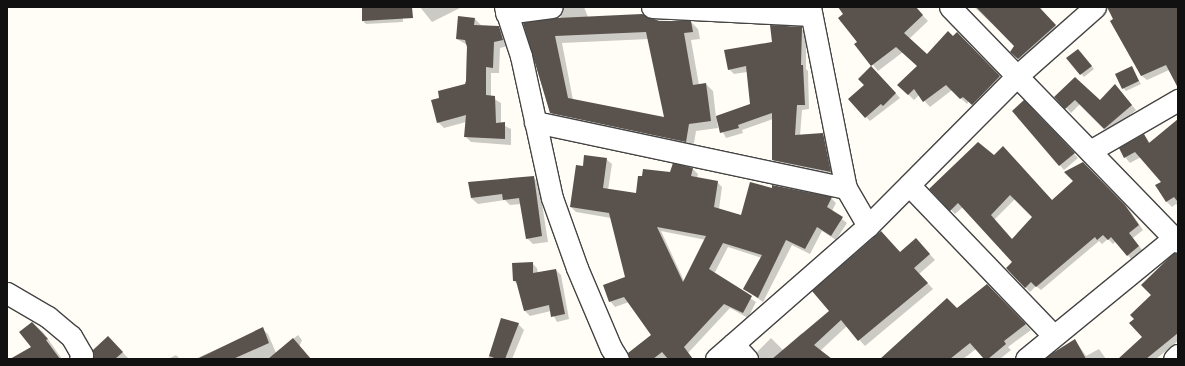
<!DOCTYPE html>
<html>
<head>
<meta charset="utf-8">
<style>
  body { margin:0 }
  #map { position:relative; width:1185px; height:366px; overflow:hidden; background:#fffdf5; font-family:Spectral,serif }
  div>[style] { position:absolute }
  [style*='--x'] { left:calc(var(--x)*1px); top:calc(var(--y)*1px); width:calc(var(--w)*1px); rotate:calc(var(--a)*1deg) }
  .shadow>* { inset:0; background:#0003 }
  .building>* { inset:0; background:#5a524d }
  .roads { filter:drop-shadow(1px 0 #444) drop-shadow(-1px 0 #444) drop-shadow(0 1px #444) drop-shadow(0 -1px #444) }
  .minor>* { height:21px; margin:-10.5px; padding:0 10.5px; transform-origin:10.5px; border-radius:10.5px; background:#fff }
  span { translate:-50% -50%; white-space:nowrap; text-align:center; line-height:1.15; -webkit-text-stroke:4px #fff; paint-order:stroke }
  .frame { position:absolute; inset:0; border:8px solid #111; pointer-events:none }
</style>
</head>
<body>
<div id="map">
  <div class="shadow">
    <div style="clip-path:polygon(363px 7px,402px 7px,403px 22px,366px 24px,363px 21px)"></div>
    <div style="clip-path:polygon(420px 7px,462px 7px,432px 22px)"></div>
    <div style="clip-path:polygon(evenodd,564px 7px,584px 7px,588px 17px,691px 22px,698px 29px,700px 39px,691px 40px,699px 85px,706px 84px,713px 91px,716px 117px,751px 105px,747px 72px,734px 74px,729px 69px,801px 28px,806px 33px,806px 69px,808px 71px,809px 109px,802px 110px,800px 136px,822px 134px,828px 139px,835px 177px,778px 165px,773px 160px,773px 119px,742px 130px,743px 133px,726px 138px,717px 121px,718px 128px,696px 131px,693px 149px,558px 120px,550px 112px,524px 24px,560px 18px,564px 7px,649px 39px,665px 118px,573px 100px,562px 43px,649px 39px)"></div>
    <div style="clip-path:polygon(843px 7px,915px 7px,928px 21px,909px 39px,927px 55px,957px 33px,1005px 82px,978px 109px,969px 101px,967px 104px,952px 90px,930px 107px,919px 95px,914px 100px,899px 85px,918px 66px,903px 52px,878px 71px,856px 44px,859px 42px)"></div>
    <div style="clip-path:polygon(974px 7px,1043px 7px,1041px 9px,1060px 31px,1023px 63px,1011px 52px,1016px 46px)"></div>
    <div style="clip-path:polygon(1110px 7px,1178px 7px,1178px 84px,1169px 70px,1147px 80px,1142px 76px,1111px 22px,1114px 20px)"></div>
    <div style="clip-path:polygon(475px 19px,481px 25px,498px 27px,504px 33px,508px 46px,500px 48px,499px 73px,491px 73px,491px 97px,501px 103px,501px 124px,511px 129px,511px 145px,471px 142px,465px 136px,466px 122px,444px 128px,438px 122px,441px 98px,466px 84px,467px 45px,457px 39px)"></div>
    <div style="clip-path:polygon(1081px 53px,1094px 69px,1084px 77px,1068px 58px)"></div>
    <div style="clip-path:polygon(871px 67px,900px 98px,870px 121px,866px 117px,865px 85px)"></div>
    <div style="clip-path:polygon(1131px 68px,1141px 84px,1126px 91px,1123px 88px)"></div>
    <div style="clip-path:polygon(1120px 91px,1136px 110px,1109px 133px,1080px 104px,1071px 113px,1056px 97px,1100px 101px)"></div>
    <div style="clip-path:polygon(1024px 102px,1078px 158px,1064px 170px,1014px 111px)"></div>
    <div style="clip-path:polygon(1178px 120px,1178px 206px,1176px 204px,1172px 207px,1166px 201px,1162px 182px,1141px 157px,1130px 163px,1125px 157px,1144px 135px,1150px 143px)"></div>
    <div style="clip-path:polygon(evenodd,978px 144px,1052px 202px,1074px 181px,1083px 163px,1130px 211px,1143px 230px,1133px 238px,1143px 251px,1132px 260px,1116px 241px,1113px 244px,1108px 239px,1102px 244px,1099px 241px,1041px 290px,1036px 286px,1030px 292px,1007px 268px,1014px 262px,963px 207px,955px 214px,931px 189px,978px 144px,1015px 199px,1033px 217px,1012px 240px,994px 220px,1015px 199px)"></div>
    <div style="clip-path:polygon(evenodd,606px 159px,612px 164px,608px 190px,637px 195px,671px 174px,673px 165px,693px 169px,698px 174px,697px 178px,717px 182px,722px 187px,719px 209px,742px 216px,773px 190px,773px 186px,831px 198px,836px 203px,832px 211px,847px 223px,836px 240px,822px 231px,810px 254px,792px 245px,763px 302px,745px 289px,762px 258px,728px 247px,714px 274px,756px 302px,748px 318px,730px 308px,688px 353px,693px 359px,630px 359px,629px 354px,653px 336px,629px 302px,615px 307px,610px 301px,626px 278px,611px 218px,576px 212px,571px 207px,584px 167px,606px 159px,661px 231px,706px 240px,684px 281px,661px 231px)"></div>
    <div style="clip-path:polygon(533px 177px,539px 184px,548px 242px,533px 244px,527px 238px,521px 204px,510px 205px,505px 200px,478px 204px,471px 198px)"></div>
    <div style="clip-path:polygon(916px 239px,935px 260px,919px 274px,933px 289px,865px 346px,847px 326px,820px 351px,831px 359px,759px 359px,757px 352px,771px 338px,783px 350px,802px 333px,805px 335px)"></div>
    <div style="clip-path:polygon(1178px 259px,1178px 341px,1156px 359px,1119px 359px,1143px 337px,1135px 319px)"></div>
    <div style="clip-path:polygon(532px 263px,537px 268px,538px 273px,556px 270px,561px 275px,569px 319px,557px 322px,551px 311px,530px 316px,525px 311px,518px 285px,514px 281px)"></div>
    <div style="clip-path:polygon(987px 285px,1031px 330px,1008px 347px,1011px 350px,1000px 359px,985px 359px,976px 349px,963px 359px,882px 359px,957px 309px)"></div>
    <div style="clip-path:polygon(502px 319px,518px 324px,524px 330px,512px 359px,488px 359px)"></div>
    <div style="clip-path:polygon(32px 323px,43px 332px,62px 359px,12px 359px,32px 348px)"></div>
    <div style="clip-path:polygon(262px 329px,268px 334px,276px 353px,298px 335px,302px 340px,299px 347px,310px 359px,195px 359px)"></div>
    <div style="clip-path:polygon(108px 337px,128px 358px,128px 359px,94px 359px)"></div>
    <div style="clip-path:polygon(1075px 340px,1086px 356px,1099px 349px,1106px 359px,1048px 359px)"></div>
    <div style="clip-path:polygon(176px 355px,180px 359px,168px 359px)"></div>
  </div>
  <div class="building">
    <div style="clip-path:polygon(362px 7px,412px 7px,413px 18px,362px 21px)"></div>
    <div style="clip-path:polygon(838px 7px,916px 7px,923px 15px,904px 33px,927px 54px,948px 31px,953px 36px,957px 32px,1000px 76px,972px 105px,963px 97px,960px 99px,946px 85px,923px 102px,914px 89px,908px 95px,897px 85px,917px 66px,896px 47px,871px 66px,854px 44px,857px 42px,838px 18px,843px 14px)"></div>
    <div style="clip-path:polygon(976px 7px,1039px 7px,1056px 25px,1018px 59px,1010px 52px,1014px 46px)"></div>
    <div style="clip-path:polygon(1107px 7px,1178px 7px,1178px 88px,1166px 65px,1141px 76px,1110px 21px,1113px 19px)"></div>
    <div style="clip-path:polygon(evenodd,642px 14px,659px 21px,691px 21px,693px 32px,684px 33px,693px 85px,706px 83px,711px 121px,689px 124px,686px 142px,550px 113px,523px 23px,557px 18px,642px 14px,646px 32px,664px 117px,568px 98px,555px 36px,646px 32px)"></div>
    <div style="clip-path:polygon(458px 16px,475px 18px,474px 25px,499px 26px,503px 40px,494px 42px,493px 68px,486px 67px,486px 95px,495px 96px,496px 123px,505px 122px,505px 139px,464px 137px,466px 115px,437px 123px,431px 100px,439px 98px,438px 91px,465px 84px,466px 81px,467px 47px,465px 40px,456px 39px)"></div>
    <div style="clip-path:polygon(770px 25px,802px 27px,801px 65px,803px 65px,805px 105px,797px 105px,795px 135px,823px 133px,831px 172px,772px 160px,772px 113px,738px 125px,739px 128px,720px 133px,716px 116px,750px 104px,746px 66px,728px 70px,724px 50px,772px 42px)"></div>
    <div style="clip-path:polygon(1078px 49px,1092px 66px,1080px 75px,1066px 58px)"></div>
    <div style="clip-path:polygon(871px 66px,896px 93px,883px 106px,881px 104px,865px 118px,848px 99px,864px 85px,858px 79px)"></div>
    <div style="clip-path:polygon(1132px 66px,1139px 81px,1122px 89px,1115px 74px)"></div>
    <div style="clip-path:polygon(1075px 77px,1100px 100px,1115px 84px,1132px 105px,1104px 129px,1075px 100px,1065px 109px,1054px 97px)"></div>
    <div style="clip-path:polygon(1024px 100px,1075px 153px,1059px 166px,1012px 111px)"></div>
    <div style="clip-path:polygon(1178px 119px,1178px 202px,1174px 197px,1166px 202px,1155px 185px,1161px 182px,1135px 152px,1124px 158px,1119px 148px,1144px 134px,1149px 143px)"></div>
    <div style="clip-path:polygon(evenodd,978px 142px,994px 155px,1003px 146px,1052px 200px,1073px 181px,1064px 172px,1083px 162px,1125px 205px,1139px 225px,1129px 233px,1139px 246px,1127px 256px,1111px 237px,1108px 240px,1103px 235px,1097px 240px,1095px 237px,1036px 287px,1031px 282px,1025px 288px,1006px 268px,1012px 262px,958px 203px,950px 211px,929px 189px,978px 142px,1010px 195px,1032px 217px,1012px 239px,991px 215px,1010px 195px)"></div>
    <div style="clip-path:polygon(evenodd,584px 155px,607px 158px,603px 188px,636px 193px,638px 176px,642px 176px,643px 169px,670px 172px,673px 163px,693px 168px,691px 176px,718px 181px,714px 207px,741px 215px,750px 182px,772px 188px,772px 185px,832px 197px,827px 207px,843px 217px,831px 236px,817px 227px,805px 249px,786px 240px,758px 298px,743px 289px,762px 255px,723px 243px,709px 269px,752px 296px,743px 313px,724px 304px,684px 347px,693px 359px,668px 359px,662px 352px,653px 359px,630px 359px,628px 353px,651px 335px,624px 297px,609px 302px,603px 285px,625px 277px,609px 213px,570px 207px,576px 165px,583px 166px,584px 155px,657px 227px,706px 236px,683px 282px,657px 227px)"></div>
    <div style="clip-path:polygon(534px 176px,542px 236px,526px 239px,519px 198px,503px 200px,502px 194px,471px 198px,468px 182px)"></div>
    <div style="clip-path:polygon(881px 231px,900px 252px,916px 238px,930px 254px,914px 268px,928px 283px,858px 341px,841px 320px,814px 345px,832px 359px,772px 359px,829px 311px,812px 291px)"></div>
    <div style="clip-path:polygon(1174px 253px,1178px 254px,1178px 333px,1146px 359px,1118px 359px,1142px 337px,1129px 323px,1134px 319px,1130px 315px,1151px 295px,1141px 285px)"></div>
    <div style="clip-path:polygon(533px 262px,533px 273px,556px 269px,565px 314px,551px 317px,549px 305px,524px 311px,516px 281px,513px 281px,512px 263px)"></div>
    <div style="clip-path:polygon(987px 284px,1026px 324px,1004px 341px,1006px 344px,988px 359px,984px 359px,970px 343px,950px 359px,880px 359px,947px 298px,957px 308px)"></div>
    <div style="clip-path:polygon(501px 318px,519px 323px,505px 359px,497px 359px,489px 356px)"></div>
    <div style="clip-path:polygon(32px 322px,48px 339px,46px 340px,60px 359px,10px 359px,31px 347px,19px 332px)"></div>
    <div style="clip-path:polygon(263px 327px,269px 343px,233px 359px,197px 359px)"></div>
    <div style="clip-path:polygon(108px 336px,123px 352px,115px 359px,93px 359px,93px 350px)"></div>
    <div style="clip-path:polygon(293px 338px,311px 359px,268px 359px)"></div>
    <div style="clip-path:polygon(1075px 339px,1086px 359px,1045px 359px,1048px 356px)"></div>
  </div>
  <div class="roads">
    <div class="minor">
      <div style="--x:505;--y:7;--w:52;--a:71.9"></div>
      <div style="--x:521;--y:56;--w:145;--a:77.7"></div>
      <div style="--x:552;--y:198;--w:74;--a:70.3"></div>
      <div style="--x:577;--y:268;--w:87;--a:67"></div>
      <div style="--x:611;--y:348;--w:13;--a:58"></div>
      <div style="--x:652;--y:7;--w:159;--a:2.9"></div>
      <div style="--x:810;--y:7;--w:185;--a:78.8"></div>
      <div style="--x:846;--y:188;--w:44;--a:59.9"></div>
      <div style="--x:950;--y:7;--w:327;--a:45.9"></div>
      <div style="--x:506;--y:13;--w:46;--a:-7.4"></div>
      <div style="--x:535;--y:122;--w:318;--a:12"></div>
      <div style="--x:1090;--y:151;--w:102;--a:-30.1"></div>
      <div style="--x:909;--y:185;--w:209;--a:46.2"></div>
      <div style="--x:7;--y:293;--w:48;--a:30.3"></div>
      <div style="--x:48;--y:317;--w:30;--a:40"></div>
      <div style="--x:71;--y:336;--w:22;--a:60"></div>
      <div style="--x:82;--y:355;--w:4;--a:117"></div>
      <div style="--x:733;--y:344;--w:21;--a:47"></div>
      <div style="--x:716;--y:359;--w:202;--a:-41.2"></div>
      <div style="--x:868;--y:226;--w:211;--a:-45.2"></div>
      <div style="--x:1017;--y:76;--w:104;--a:-41.5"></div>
      <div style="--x:1026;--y:359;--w:191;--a:-39.3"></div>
      <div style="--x:1174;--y:359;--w:6;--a:-45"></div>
    </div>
  </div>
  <div class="frame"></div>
</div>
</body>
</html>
